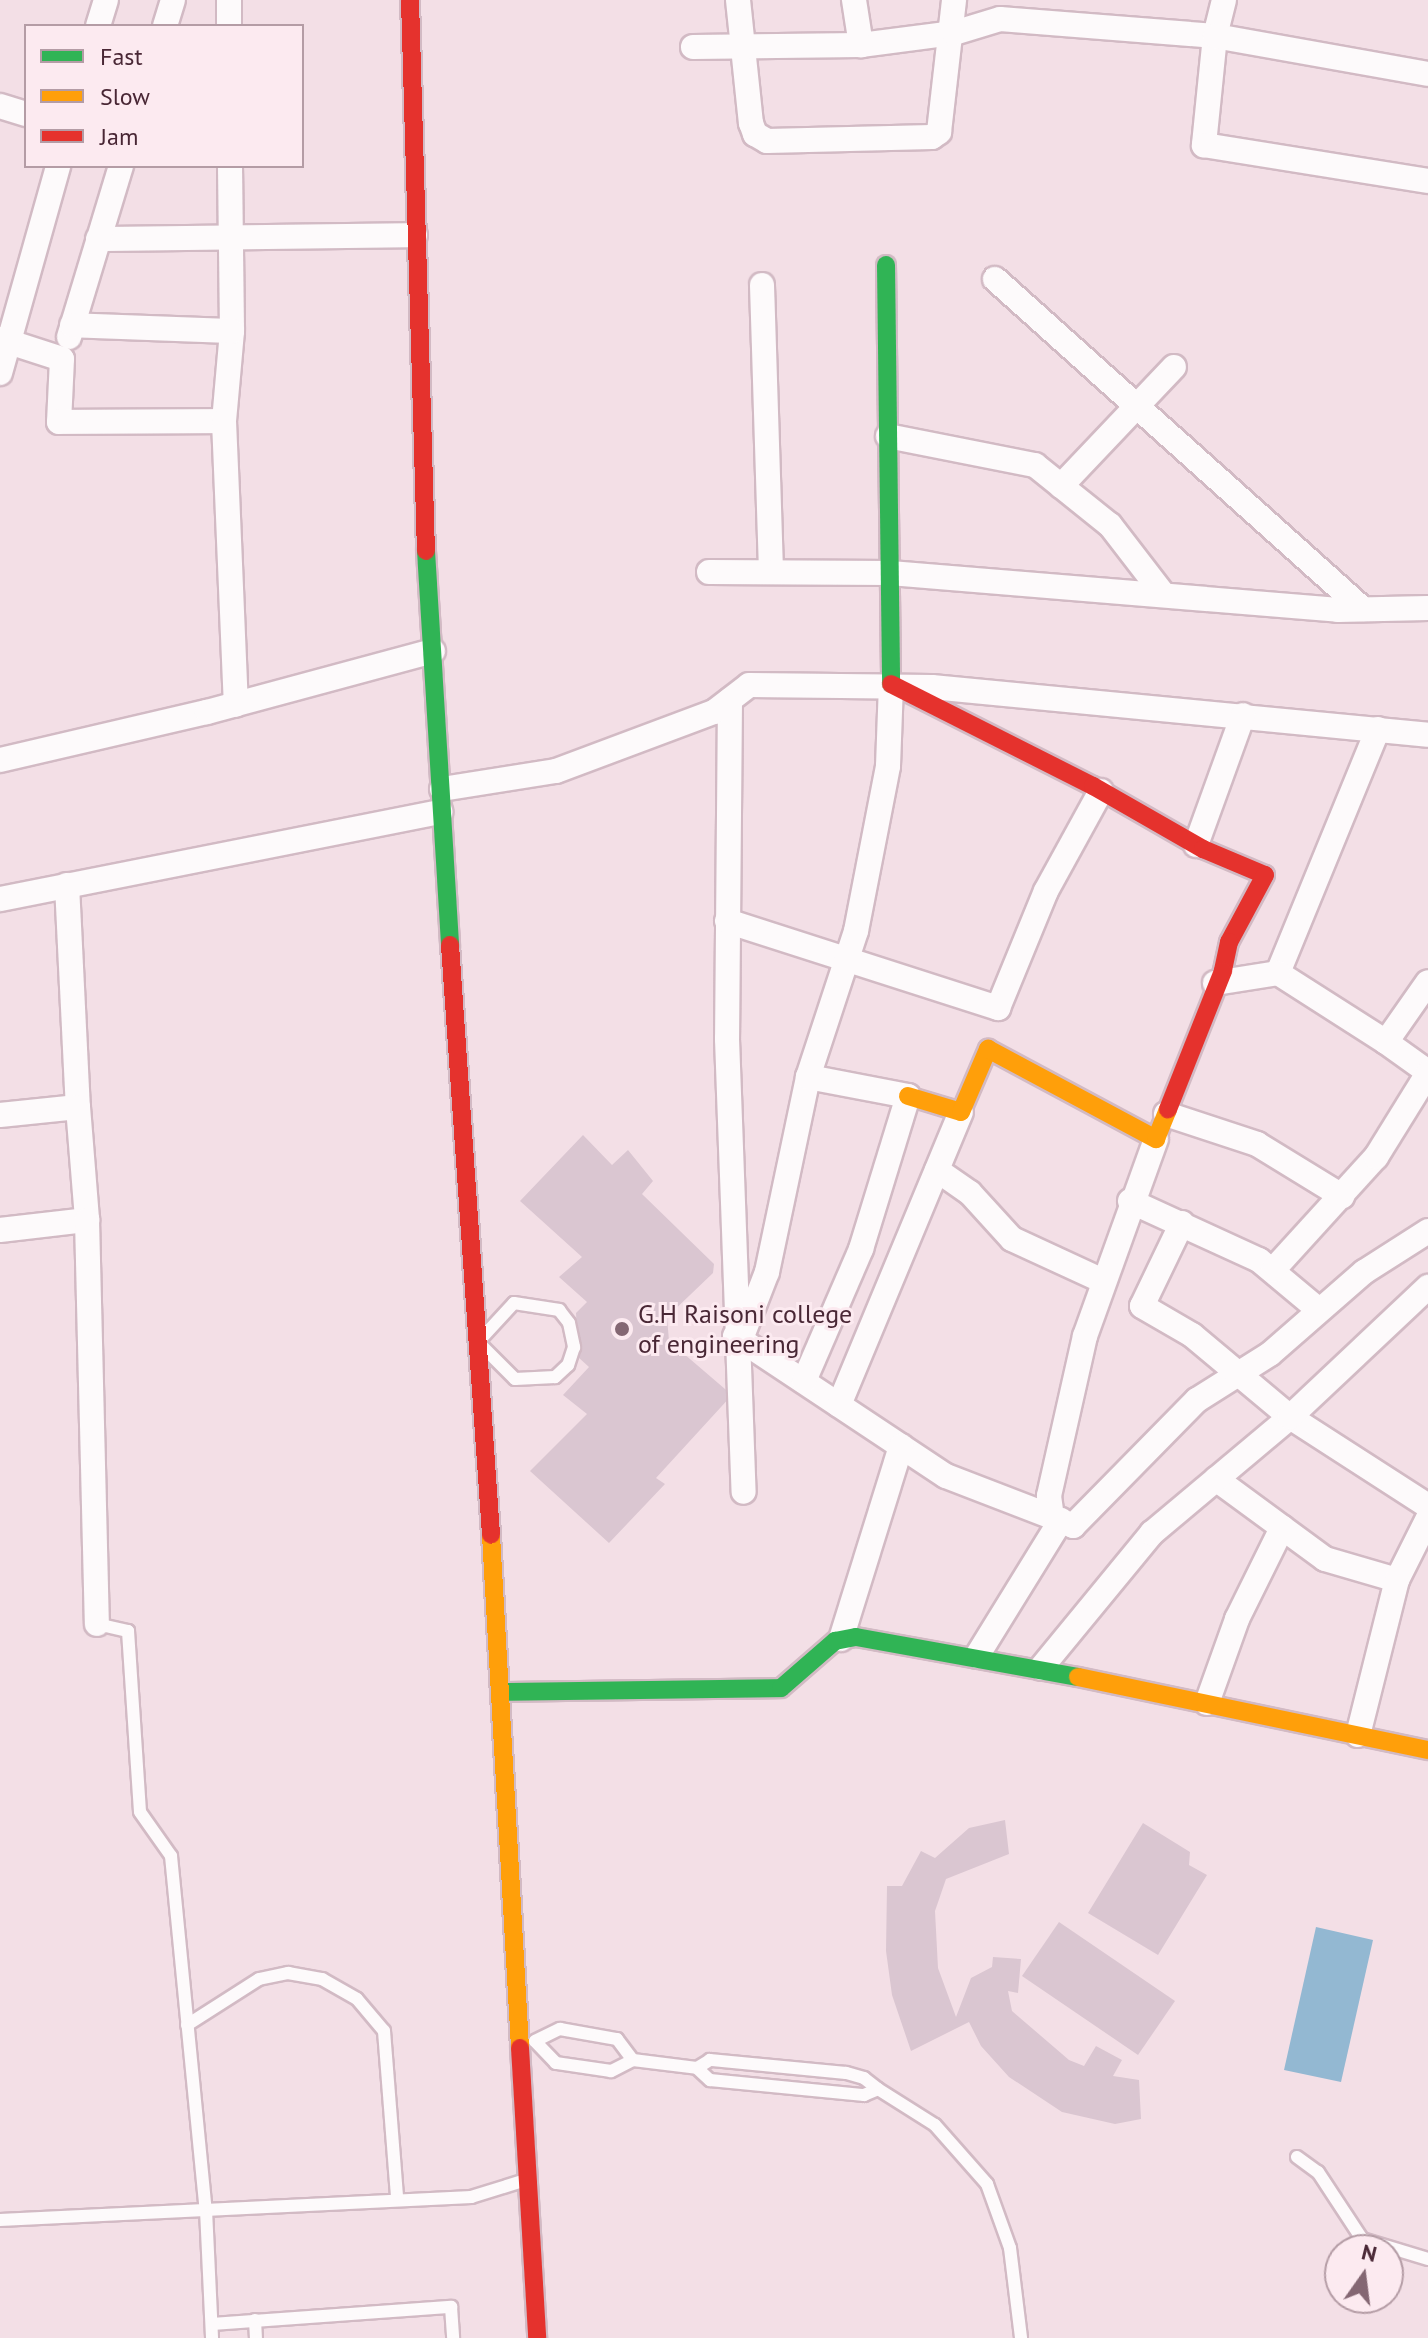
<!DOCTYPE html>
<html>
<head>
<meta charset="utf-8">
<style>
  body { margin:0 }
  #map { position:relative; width:1428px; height:2338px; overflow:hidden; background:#f3dfe6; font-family:"PT Sans",sans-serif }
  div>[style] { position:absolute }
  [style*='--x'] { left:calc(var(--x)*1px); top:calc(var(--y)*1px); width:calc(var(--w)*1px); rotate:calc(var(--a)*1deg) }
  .water>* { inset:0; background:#93b8d2 }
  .building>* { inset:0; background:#dac6d1 }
  .roads { filter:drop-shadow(2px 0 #d2bac4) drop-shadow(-2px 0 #d2bac4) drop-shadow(0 2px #d2bac4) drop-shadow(0 -2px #d2bac4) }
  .lane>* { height:12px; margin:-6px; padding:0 6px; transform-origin:6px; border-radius:6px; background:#fdfafb }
  .street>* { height:24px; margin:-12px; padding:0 12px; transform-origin:12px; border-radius:12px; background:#fdfafb }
  .fast>* { height:18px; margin:-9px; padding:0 9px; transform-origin:9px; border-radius:9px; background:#30b455 }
  .slow>* { height:18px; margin:-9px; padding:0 9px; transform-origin:9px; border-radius:9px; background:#ff9f0a }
  .jam>* { height:18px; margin:-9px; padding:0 9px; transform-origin:9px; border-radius:9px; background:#e5322d }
  .dots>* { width:22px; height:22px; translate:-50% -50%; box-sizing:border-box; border:4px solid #fceaf0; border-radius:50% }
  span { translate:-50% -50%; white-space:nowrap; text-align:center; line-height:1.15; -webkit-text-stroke:6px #fceaf0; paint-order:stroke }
  .poi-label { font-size:26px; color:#492735 }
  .left { translate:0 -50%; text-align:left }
  .legend { position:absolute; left:24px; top:24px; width:280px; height:144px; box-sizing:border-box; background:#fceaf0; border:2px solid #b49ca5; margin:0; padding:10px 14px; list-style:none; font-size:24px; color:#492735 }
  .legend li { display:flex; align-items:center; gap:16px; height:40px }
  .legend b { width:40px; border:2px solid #b49ca5 }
  .north { position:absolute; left:1324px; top:2234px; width:80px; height:80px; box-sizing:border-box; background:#fceaf0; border:2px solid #b49ca5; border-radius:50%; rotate:14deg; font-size:22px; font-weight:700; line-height:32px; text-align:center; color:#492735 }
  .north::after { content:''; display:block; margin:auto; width:28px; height:36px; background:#846773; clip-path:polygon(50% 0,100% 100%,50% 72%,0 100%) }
</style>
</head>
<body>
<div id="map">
  <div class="water">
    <div style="clip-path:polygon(1316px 1927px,1373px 1940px,1341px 2082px,1284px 2070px)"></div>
  </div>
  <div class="building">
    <div style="clip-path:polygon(583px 1135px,612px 1165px,628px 1150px,653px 1181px,642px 1194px,714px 1264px,713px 1273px,667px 1317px,669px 1341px,732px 1395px,656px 1478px,665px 1484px,609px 1543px,530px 1471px,587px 1414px,563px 1395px,589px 1367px,578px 1357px,576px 1313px,587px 1302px,559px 1277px,582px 1257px,520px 1201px)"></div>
    <div style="clip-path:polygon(1005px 1820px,1009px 1854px,946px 1879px,935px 1911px,938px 1968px,956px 2017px,971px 1978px,992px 1967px,993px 1957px,1021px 1959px,1018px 1993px,1008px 1991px,1012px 2011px,1069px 2060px,1084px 2066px,1096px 2046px,1122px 2060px,1113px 2076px,1139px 2080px,1141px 2119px,1115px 2124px,1062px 2112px,1009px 2077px,981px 2046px,969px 2022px,911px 2051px,892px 1995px,886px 1951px,887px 1886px,902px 1886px,921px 1851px,935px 1858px,969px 1828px)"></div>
    <div style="clip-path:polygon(1143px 1823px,1190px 1852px,1189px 1865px,1207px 1875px,1158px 1955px,1088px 1913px)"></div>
    <div style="clip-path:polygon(1059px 1922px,1175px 2001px,1138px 2055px,1022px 1976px)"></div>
  </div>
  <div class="roads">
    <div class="lane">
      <div style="--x:514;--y:1303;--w:46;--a:8.8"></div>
      <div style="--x:559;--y:1310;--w:16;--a:52"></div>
      <div style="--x:569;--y:1323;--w:25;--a:78"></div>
      <div style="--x:574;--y:1347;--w:19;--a:108"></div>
      <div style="--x:568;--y:1365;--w:18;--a:137"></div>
      <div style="--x:555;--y:1377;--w:40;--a:177.1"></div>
      <div style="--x:515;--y:1379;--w:52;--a:-135"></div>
      <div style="--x:478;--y:1342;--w:53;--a:-47.3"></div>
      <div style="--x:97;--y:1624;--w:32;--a:13"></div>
      <div style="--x:128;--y:1631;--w:181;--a:86.2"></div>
      <div style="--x:140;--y:1812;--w:54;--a:54.8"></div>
      <div style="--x:171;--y:1856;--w:356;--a:84.4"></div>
      <div style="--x:206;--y:2210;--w:128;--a:87.3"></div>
      <div style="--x:187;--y:2025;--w:85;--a:-32.6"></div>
      <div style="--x:259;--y:1979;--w:30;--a:-12"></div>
      <div style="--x:288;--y:1973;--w:35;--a:10"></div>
      <div style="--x:322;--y:1979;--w:40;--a:29.7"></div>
      <div style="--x:357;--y:1999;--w:42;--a:49.8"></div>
      <div style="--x:384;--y:2031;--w:167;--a:85.5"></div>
      <div style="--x:560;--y:2029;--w:58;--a:10"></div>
      <div style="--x:617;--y:2039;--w:26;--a:53"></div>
      <div style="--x:633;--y:2060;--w:25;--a:153"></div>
      <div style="--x:611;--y:2071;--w:56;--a:-171.7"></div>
      <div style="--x:556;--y:2063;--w:30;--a:-134"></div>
      <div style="--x:535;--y:2041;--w:28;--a:-26"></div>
      <div style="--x:633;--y:2060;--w:64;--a:7.1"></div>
      <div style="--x:697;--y:2068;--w:18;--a:43"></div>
      <div style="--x:710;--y:2080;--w:155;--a:5.6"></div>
      <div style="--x:864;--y:2095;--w:15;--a:-23"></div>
      <div style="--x:878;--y:2089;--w:18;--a:-142"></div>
      <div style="--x:864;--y:2078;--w:19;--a:-164"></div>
      <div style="--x:846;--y:2073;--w:137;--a:-174.5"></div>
      <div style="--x:710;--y:2060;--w:15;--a:148"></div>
      <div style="--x:878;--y:2089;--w:67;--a:32.3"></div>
      <div style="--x:935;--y:2125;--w:79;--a:48.6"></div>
      <div style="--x:987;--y:2184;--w:68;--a:70.2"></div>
      <div style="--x:1010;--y:2248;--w:91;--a:83"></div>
      <div style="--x:1297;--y:2157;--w:26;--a:36"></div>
      <div style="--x:1318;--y:2172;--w:80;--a:56.7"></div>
      <div style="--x:1362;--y:2239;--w:69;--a:16.9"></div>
      <div style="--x:0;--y:2220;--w:472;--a:-2.8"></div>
      <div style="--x:471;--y:2197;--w:58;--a:-17.2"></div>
      <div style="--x:255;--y:2320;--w:18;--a:87"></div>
      <div style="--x:212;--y:2324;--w:240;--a:-4.1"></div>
      <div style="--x:451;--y:2307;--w:31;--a:86"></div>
    </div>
    <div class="street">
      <div style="--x:229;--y:0;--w:26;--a:90"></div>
      <div style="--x:738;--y:0;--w:124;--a:84"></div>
      <div style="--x:751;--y:123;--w:12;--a:70"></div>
      <div style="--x:755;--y:134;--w:14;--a:30"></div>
      <div style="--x:767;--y:141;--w:165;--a:-1.4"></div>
      <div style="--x:932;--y:137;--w:9;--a:-36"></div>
      <div style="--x:939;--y:132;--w:133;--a:-83.5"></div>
      <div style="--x:854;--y:0;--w:46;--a:81.2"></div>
      <div style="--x:861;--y:45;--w:94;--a:-7.4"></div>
      <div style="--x:954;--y:33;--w:48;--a:-16.9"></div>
      <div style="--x:1000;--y:19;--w:216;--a:4.5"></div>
      <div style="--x:1215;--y:36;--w:110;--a:95.8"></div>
      <div style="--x:1204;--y:145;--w:227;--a:9.1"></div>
      <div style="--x:1224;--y:0;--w:37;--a:104"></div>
      <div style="--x:1215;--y:36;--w:216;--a:10.1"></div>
      <div style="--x:98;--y:26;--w:27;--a:-73"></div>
      <div style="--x:165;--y:26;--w:27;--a:-73"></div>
      <div style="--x:693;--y:47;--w:168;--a:-0.7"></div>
      <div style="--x:0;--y:106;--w:27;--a:17"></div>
      <div style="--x:230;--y:166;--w:165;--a:89.3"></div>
      <div style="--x:98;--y:239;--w:317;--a:-0.7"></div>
      <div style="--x:995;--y:279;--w:494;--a:41.9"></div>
      <div style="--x:762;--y:285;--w:287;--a:88.2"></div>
      <div style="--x:69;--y:337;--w:179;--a:-73.1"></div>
      <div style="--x:0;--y:339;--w:65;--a:17.9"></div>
      <div style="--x:62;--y:359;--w:63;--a:92.7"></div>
      <div style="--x:59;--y:422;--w:165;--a:-0.3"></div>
      <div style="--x:224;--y:421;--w:90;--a:-84.9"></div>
      <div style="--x:232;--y:331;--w:160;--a:-177.9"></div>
      <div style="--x:0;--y:373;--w:215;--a:-74.3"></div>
      <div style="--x:224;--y:421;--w:284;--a:87.6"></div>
      <div style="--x:888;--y:436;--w:150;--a:11.2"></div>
      <div style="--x:1035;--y:465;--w:96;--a:38.7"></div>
      <div style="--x:1110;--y:525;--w:88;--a:52.4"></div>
      <div style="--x:1061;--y:486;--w:164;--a:-46.5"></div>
      <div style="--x:709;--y:572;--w:181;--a:0.3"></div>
      <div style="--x:890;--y:573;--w:450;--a:4.7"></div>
      <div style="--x:1338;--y:610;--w:90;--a:-1.3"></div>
      <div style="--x:730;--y:700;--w:339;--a:90.5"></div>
      <div style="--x:727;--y:1039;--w:453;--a:87.9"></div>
      <div style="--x:1378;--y:729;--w:264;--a:112.3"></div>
      <div style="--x:1278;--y:973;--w:128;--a:32.6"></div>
      <div style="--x:1386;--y:1042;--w:73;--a:-55"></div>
      <div style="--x:0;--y:760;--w:212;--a:-13.1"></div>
      <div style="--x:207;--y:712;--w:234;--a:-15.1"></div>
      <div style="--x:442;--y:789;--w:115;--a:-9"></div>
      <div style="--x:556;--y:771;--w:169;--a:-20.5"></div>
      <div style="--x:714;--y:712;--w:44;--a:-37.6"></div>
      <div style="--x:749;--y:685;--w:183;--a:0.6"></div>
      <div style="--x:932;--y:687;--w:498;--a:5.5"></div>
      <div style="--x:1196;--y:845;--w:138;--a:-70.1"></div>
      <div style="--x:67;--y:885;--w:222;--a:87.2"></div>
      <div style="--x:0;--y:899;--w:449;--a:-11.2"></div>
      <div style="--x:727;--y:921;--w:285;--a:17.8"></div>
      <div style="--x:998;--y:1008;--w:126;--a:-67.7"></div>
      <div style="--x:1046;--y:891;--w:114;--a:-61.2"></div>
      <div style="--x:1215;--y:983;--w:64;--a:-9"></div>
      <div style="--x:1386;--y:1042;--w:52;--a:35.5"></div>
      <div style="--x:1166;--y:1114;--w:96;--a:18.2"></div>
      <div style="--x:1257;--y:1144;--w:100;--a:31.5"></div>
      <div style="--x:0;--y:1115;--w:78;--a:-5.9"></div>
      <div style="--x:78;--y:1107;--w:113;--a:85.4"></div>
      <div style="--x:1156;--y:1139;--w:209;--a:109.8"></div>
      <div style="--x:1085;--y:1336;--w:164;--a:102.7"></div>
      <div style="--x:1049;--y:1496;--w:21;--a:82"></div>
      <div style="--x:1052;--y:1517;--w:23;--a:23"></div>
      <div style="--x:1073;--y:1526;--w:177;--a:-45.5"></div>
      <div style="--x:1197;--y:1400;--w:86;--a:-32.2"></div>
      <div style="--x:1270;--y:1354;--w:125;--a:-41.1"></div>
      <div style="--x:1364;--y:1272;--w:76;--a:-32.6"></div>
      <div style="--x:937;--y:1170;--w:40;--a:34.9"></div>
      <div style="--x:970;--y:1193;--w:62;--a:47.6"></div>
      <div style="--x:1012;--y:1239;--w:100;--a:24.8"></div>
      <div style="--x:1130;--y:1201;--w:142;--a:24.6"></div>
      <div style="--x:1259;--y:1260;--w:78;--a:39.8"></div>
      <div style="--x:1182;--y:1223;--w:92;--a:115.7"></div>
      <div style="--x:1142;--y:1306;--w:58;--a:30.1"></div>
      <div style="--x:1192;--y:1335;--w:128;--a:39.9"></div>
      <div style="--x:1290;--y:1417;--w:164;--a:32.8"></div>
      <div style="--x:0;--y:1230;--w:88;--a:-6.6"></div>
      <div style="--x:87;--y:1220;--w:404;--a:88.6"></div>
      <div style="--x:1273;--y:1270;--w:153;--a:-47.7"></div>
      <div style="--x:1376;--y:1157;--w:99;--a:-58.2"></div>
      <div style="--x:735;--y:1336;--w:253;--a:33.6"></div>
      <div style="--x:946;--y:1476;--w:114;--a:21.1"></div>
      <div style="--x:741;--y:1339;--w:72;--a:-68.8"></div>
      <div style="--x:767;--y:1272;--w:199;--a:-78.1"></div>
      <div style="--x:804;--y:1381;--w:144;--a:-66.6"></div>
      <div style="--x:861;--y:1249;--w:160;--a:-72.9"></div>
      <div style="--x:908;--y:1096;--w:102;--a:-169.2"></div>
      <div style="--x:808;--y:1077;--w:154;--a:-71.8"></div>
      <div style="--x:856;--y:931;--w:168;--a:-79"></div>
      <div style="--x:888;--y:766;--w:80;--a:-87.9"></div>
      <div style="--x:839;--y:1405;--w:317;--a:-67.4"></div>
      <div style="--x:1216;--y:1479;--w:135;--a:36.3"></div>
      <div style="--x:1325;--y:1559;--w:75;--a:16.3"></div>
      <div style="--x:841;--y:1639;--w:202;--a:-72.7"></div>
      <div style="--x:977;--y:1656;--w:160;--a:-58.3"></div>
      <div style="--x:1041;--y:1668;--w:175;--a:-50.6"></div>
      <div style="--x:1152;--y:1533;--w:180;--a:-40"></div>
      <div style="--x:1290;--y:1417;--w:190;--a:-43.3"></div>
      <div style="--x:1207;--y:1703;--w:89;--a:-70.3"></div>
      <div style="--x:1237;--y:1619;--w:102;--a:-63.7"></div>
      <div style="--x:1358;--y:1735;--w:160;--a:-75.9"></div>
      <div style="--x:1397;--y:1580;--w:69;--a:-63.4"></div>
    </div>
    <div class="fast">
      <div style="--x:886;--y:265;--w:419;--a:89.3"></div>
      <div style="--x:426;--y:551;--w:395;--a:86.5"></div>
      <div style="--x:500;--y:1692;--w:281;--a:-0.8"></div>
      <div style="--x:781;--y:1688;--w:72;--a:-41"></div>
      <div style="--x:835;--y:1641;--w:21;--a:-11"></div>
      <div style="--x:856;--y:1637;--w:226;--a:10.2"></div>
    </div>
    <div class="slow">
      <div style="--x:908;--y:1096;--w:55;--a:16.8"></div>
      <div style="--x:961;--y:1112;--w:69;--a:-66.8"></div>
      <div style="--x:988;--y:1049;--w:191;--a:28.2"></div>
      <div style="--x:1156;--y:1139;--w:32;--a:-68"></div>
      <div style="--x:491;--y:1535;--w:514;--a:86.76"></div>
      <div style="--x:1078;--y:1677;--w:358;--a:11.8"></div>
    </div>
    <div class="jam">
      <div style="--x:410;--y:0;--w:551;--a:88.34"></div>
      <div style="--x:891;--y:684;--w:226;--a:26.8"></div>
      <div style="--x:1093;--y:786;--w:127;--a:29.8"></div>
      <div style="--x:1203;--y:849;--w:67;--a:22.8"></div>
      <div style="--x:1265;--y:875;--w:76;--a:118.2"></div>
      <div style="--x:1229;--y:942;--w:30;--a:102"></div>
      <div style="--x:1223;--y:971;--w:149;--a:111.7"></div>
      <div style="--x:450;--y:945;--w:591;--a:86.02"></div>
      <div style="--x:520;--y:2048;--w:290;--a:86.6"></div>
    </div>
  </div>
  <div class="dots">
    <div style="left:622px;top:1329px;background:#846773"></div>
  </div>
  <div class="poi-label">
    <span class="left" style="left:638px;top:1329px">G.H Raisoni college<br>of engineering</span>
  </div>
  <ul class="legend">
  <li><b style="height:10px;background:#30b455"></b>Fast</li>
  <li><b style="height:10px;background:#ff9f0a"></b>Slow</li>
  <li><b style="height:10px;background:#e5322d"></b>Jam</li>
  </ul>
  <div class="north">N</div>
</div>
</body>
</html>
